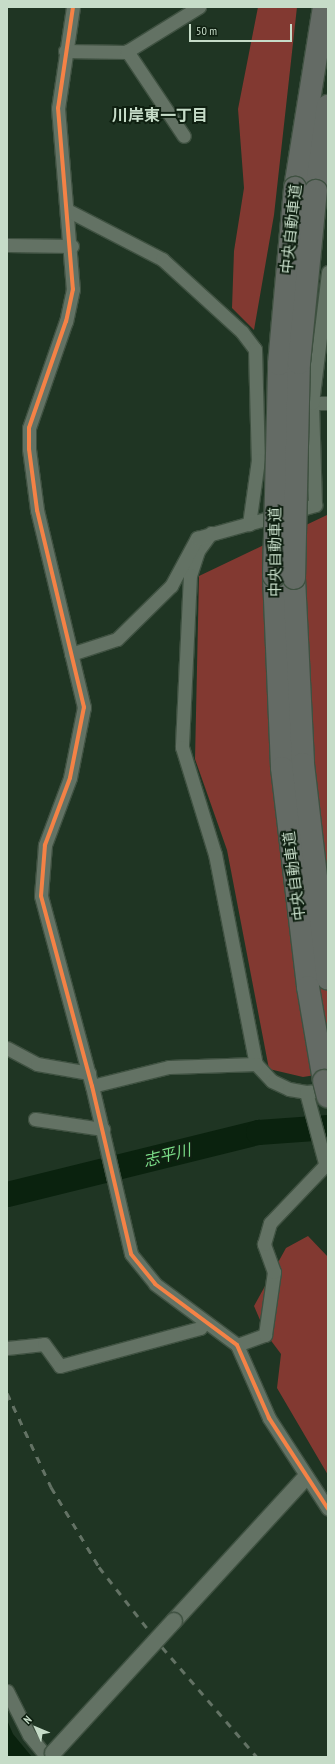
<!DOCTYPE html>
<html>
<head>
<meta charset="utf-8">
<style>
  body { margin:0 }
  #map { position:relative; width:335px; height:1764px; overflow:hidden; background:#1f3523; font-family:"PT Sans Narrow","Noto Sans JP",sans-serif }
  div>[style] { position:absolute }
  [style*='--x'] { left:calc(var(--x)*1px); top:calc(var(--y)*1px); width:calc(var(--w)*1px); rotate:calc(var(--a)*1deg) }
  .forest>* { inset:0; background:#823931 }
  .water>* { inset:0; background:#0a220e }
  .river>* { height:25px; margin:-12.5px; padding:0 12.5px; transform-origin:12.5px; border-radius:12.5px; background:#0a220e }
  .roads { filter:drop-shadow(1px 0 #3f5141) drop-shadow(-1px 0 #3f5141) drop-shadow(0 1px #3f5141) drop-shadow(0 -1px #3f5141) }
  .minor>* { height:13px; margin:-6.5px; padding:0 6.5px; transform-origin:6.5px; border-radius:6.5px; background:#637264 }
  .tertiary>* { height:16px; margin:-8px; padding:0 8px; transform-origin:8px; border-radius:8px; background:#637264 }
  .motorway>* { height:22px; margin:-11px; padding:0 11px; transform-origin:11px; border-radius:11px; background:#646b65 }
  .rail>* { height:3px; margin-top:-1.5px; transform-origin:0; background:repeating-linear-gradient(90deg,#637264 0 7px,transparent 0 14px) }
  .bridges { filter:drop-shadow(1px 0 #3f5141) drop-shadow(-1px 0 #3f5141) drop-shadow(0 1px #3f5141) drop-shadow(0 -1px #3f5141) }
  .tertiary-bridge>* { height:16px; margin:-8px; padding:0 8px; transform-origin:8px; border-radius:8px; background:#637264 }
  .motorway-bridge>* { height:22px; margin:-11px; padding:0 11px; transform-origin:11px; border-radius:11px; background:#646b65 }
  .cycleway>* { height:4px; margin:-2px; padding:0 2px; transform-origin:2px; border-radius:2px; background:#f48246 }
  span { translate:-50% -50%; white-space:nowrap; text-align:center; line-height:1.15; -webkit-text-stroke:4px #0f2011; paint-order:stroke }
  .street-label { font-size:15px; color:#c6dcc8 }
  .neighbourhood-label { font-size:16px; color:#c6dcc8; font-weight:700 }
  .water-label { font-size:16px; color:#7cde89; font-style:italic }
  .frame { position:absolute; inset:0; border:8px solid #c6dcc8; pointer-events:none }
  .north { position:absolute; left:16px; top:1708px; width:40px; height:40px; -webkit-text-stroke:3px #0f2011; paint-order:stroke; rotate:314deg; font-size:11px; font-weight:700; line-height:16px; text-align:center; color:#c6dcc8 }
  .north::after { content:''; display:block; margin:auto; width:14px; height:18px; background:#c6dcc8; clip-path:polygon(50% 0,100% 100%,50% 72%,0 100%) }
  .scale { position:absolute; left:189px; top:24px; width:103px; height:18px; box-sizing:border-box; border:2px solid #c6dcc8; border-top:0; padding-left:5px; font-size:12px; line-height:14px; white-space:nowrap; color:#c6dcc8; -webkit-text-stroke:3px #0f2011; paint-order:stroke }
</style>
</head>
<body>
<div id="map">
  <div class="forest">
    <div style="clip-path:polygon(258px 7px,297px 7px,274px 215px,254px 330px,232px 308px,234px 251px,244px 188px,238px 109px)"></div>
    <div style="clip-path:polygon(328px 432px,328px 1073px,303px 1077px,269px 1069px,227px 850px,195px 759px,199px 576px,327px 515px)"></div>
    <div style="clip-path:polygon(308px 1236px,328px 1257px,328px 1475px,277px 1388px,281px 1354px,266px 1334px,254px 1306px,286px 1248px)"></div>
  </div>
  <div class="water">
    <div style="clip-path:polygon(7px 1720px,13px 1734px,32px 1757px,7px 1757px)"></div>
  </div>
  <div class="river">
    <div style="--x:7;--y:1194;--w:259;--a:-13.9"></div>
    <div style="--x:258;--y:1132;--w:70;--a:-4.1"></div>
  </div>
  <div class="roads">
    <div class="minor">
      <div style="--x:73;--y:7;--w:102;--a:98.4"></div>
      <div style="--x:58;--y:108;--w:182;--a:85.3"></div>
      <div style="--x:73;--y:289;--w:33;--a:102"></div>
      <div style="--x:66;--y:321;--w:113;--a:109.1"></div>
      <div style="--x:29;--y:428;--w:21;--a:90"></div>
      <div style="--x:29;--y:449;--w:62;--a:82.5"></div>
      <div style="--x:37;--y:510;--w:203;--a:76.6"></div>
      <div style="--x:84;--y:707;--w:72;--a:101.2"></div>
      <div style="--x:70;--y:778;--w:72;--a:110.5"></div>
      <div style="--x:45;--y:845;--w:51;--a:94.5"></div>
      <div style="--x:41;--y:896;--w:197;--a:75"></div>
      <div style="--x:92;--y:1086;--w:172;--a:76.9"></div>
      <div style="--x:131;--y:1254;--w:38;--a:51"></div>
      <div style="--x:155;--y:1284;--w:102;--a:36.6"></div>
      <div style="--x:237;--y:1345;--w:80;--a:66.3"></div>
      <div style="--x:269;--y:1418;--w:108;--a:57"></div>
      <div style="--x:65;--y:51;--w:61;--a:0.9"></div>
      <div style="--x:126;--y:52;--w:86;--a:-31.7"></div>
      <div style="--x:127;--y:51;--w:102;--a:56.2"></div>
      <div style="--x:69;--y:211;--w:105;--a:27.3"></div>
      <div style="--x:162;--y:259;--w:108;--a:42.4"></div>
      <div style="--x:242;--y:332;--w:21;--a:53"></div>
      <div style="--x:255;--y:349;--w:111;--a:88.5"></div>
      <div style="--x:258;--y:460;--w:65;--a:98"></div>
      <div style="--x:7;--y:245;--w:65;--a:0.9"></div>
      <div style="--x:312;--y:403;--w:16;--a:0"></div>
      <div style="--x:211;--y:533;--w:22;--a:126"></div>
      <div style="--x:198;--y:551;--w:25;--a:108"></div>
      <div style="--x:190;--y:575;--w:172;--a:92.7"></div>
      <div style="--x:182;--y:747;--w:112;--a:72.9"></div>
      <div style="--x:215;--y:854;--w:214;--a:79"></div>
      <div style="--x:256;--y:1064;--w:23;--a:47"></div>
      <div style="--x:272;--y:1081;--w:19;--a:25"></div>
      <div style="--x:289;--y:1089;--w:17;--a:10"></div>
      <div style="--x:306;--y:1092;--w:22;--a:-5"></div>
      <div style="--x:71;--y:654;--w:48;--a:-18.1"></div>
      <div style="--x:117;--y:639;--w:76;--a:-44.5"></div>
      <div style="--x:171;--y:586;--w:55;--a:-61.6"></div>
      <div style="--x:197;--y:538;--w:123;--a:-15.6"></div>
      <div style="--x:315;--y:505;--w:102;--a:-91.7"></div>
      <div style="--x:312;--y:403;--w:132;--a:-83"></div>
      <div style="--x:7;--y:1048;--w:34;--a:28"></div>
      <div style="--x:37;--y:1064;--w:53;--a:9.8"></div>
      <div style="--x:92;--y:1086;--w:79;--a:-13.9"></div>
      <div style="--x:169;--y:1067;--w:87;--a:-2"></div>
      <div style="--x:306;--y:1092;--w:73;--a:75"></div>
      <div style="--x:35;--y:1119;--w:69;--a:8.4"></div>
      <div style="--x:237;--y:1345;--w:30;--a:-20"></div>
      <div style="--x:265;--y:1335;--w:64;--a:-81.9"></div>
      <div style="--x:274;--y:1272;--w:30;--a:-110"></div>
      <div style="--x:264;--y:1244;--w:22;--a:-74"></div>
      <div style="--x:270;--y:1223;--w:84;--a:-46.4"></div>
      <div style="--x:7;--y:1348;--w:37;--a:-6"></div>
      <div style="--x:44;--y:1344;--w:27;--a:54"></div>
      <div style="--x:60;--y:1366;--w:145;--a:-15.2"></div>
      <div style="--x:200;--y:1328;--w:8;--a:-50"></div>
      <div style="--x:7;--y:1691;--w:49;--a:63.4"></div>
      <div style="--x:29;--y:1735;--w:28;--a:51"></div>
    </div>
    <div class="tertiary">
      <div style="--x:174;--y:1621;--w:194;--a:-47.5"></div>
    </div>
    <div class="motorway">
      <div style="--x:295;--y:188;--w:183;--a:-80.9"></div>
      <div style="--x:316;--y:191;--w:86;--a:-82"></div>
      <div style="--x:274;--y:576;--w:192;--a:87.6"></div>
      <div style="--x:282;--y:768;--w:221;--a:83.2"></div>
      <div style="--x:308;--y:987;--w:95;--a:80.3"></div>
      <div style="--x:294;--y:578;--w:186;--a:87.2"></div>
      <div style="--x:303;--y:764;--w:216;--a:83.4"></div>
    </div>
  </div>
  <div class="rail">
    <div style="--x:7;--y:1393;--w:104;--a:64.9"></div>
    <div style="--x:51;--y:1487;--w:93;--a:59"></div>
    <div style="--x:99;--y:1567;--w:102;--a:51.8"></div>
    <div style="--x:162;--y:1647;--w:145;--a:49.2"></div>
  </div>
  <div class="bridges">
    <div class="tertiary-bridge">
      <div style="--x:53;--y:1753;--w:179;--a:-47.5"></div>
    </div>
    <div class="motorway-bridge">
      <div style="--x:274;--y:576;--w:212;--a:-88.6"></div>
      <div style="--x:279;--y:364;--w:177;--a:-84.8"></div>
      <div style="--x:294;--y:578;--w:215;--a:-88.7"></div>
      <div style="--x:299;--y:363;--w:173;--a:-84.4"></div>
      <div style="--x:324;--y:1081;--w:16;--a:76"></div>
    </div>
  </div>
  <div class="cycleway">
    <div style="--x:73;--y:7;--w:102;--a:98.4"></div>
    <div style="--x:58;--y:108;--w:182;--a:85.3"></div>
    <div style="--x:73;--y:289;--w:33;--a:102"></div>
    <div style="--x:66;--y:321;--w:113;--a:109.1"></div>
    <div style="--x:29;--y:428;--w:21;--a:90"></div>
    <div style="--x:29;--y:449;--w:62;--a:82.5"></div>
    <div style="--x:37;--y:510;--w:203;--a:76.6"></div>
    <div style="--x:84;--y:707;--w:72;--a:101.2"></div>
    <div style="--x:70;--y:778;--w:72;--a:110.5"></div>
    <div style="--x:45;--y:845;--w:51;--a:94.5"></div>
    <div style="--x:41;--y:896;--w:197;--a:75"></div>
    <div style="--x:92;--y:1086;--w:172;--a:76.9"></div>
    <div style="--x:131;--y:1254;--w:38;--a:51"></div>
    <div style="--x:155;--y:1284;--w:102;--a:36.6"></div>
    <div style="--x:237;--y:1345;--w:80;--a:66.3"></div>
    <div style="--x:269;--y:1418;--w:108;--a:57"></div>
  </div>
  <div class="street-label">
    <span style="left:291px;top:229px;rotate:-84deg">中央自動車道</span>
    <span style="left:275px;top:552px;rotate:-90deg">中央自動車道</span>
    <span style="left:294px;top:876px;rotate:-97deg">中央自動車道</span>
  </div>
  <div class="neighbourhood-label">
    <span style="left:160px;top:115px">川岸東一丁目</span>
  </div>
  <div class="water-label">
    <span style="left:167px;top:1155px;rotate:-14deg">志平川</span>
  </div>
  <div class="frame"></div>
  <div class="north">N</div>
  <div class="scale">50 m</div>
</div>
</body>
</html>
